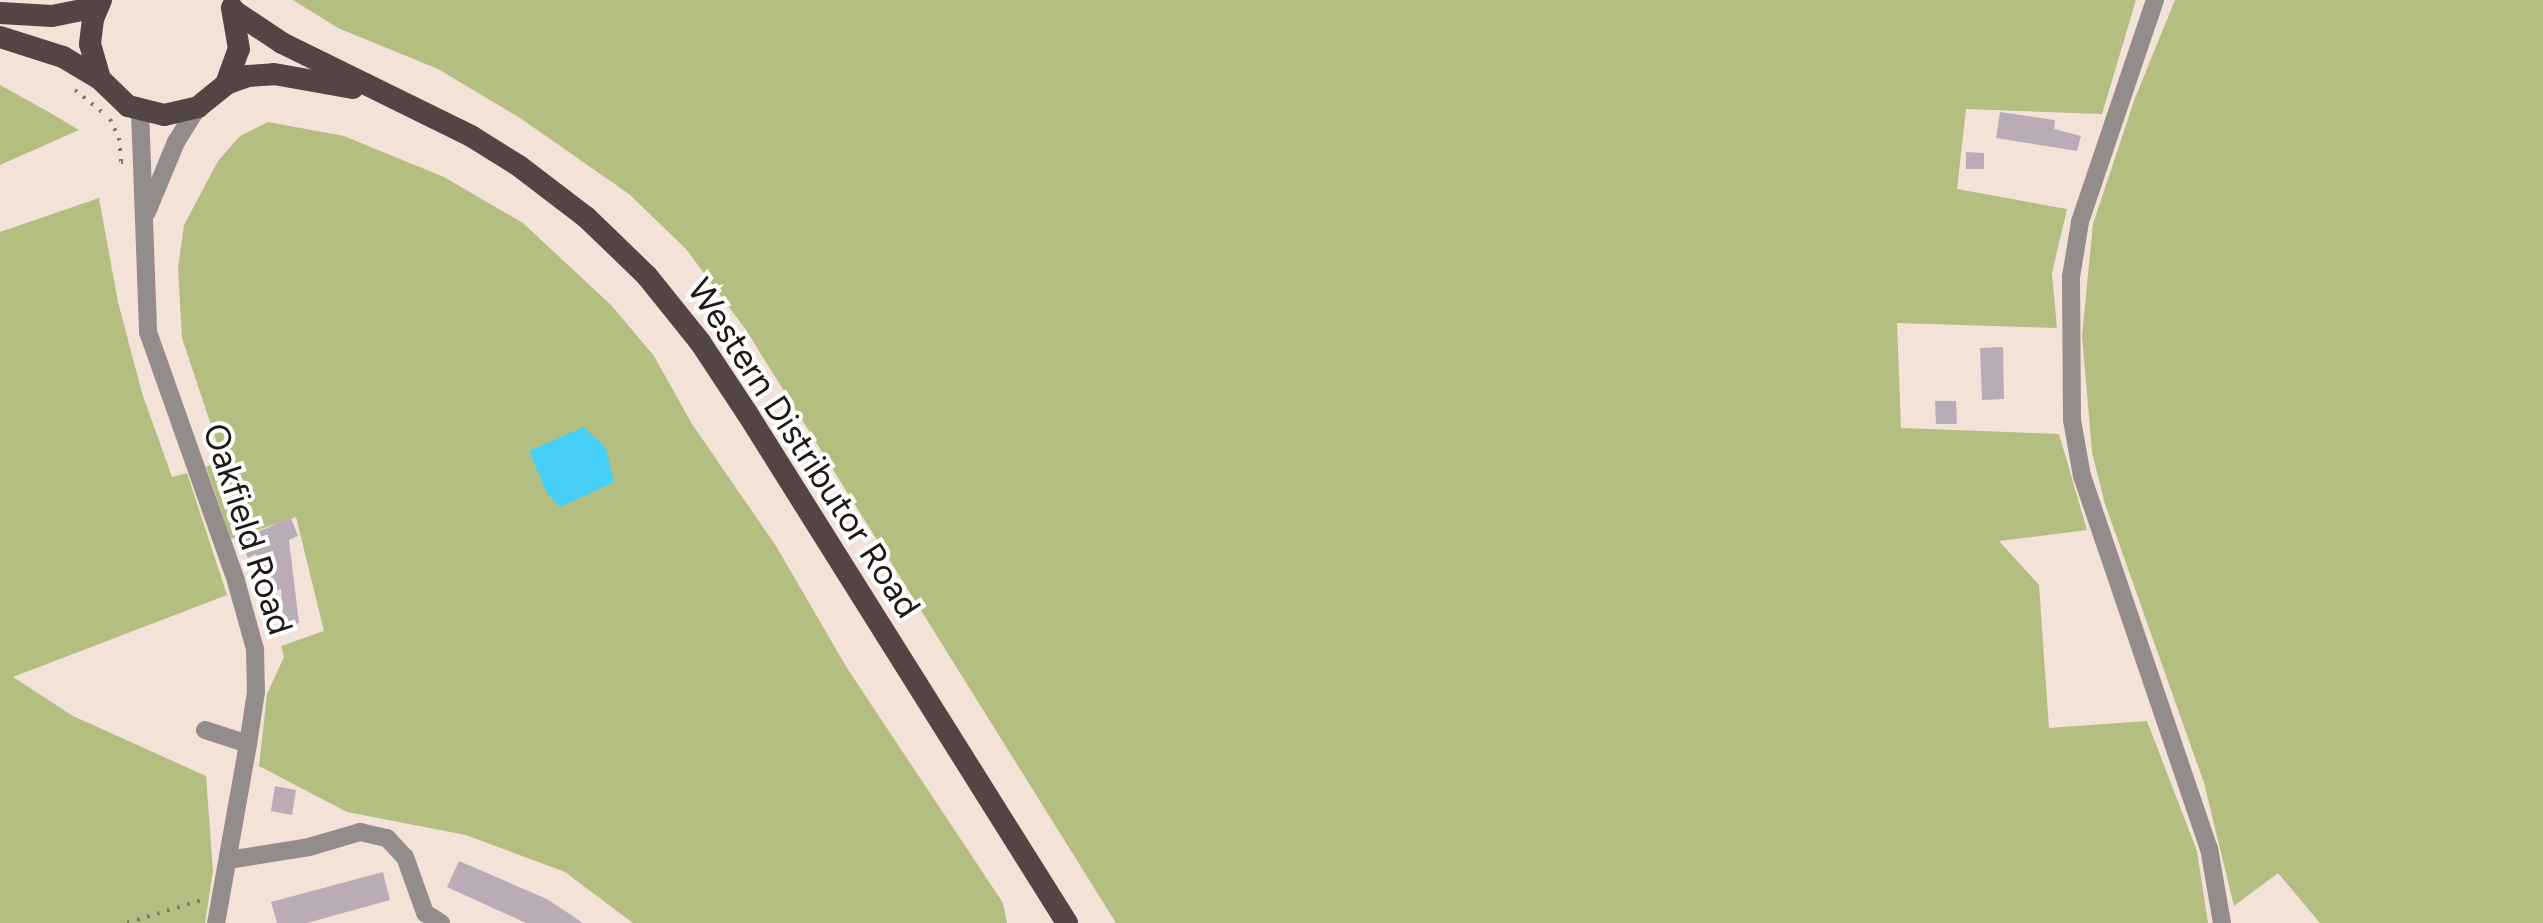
<!DOCTYPE html>
<html>
<head>
<meta charset="utf-8">
<style>
  body { margin:0 }
  #map { position:relative; width:2543px; height:923px; overflow:hidden; background:#f2e2d8; font-family:Figtree,sans-serif }
  div>[style] { position:absolute }
  [style*='--x'] { left:calc(var(--x)*1px); top:calc(var(--y)*1px); width:calc(var(--w)*1px); rotate:calc(var(--a)*1deg) }
  .green>* { inset:0; background:#b5be81 }
  .water>* { inset:0; background:#46d0f7 }
  .building>* { inset:0; background:#b9acb7 }
  .path>* { height:4px; margin-top:-2px; transform-origin:0; background:repeating-linear-gradient(90deg,#7f756f 0 2.5px,transparent 0 10.5px) }
  .minor>* { height:18px; margin:-9px; padding:0 9px; transform-origin:9px; border-radius:9px; background:#948c8b }
  .major>* { height:22px; margin:-11px; padding:0 11px; transform-origin:11px; border-radius:11px; background:#524543 }
  span { translate:-50% -50%; white-space:nowrap; text-align:center; line-height:1.15; -webkit-text-stroke:8px #fff; paint-order:stroke }
  .street-label { font-size:35px; color:#1f1916 }
</style>
</head>
<body>
<div id="map">
  <div class="green">
    <div style="clip-path:polygon(293px 0,2136px 0,2102px 114px,1966px 109px,1957px 189px,2067px 209px,2052px 273px,2057px 328px,1897px 323px,1901px 428px,2059px 434px,2087px 530px,1999px 541px,2039px 585px,2049px 728px,2147px 721px,2197px 851px,2208px 923px,1116px 923px,746px 330px,686px 249px,629px 194px,520px 118px,438px 69px,338px 28px)"></div>
    <div style="clip-path:polygon(2175px 0,2543px 0,2543px 923px,2320px 923px,2278px 873px,2234px 906px,2204px 783px,2105px 504px,2092px 452px,2082px 336px,2093px 224px,2135px 98px)"></div>
    <div style="clip-path:polygon(0 85px,47px 111px,79px 130px,0 165px)"></div>
    <div style="clip-path:polygon(268px 122px,344px 136px,444px 177px,523px 223px,612px 306px,654px 356px,692px 424px,776px 546px,847px 668px,1003px 903px,1007px 923px,633px 923px,565px 872px,466px 835px,347px 812px,259px 766px,267px 694px,284px 657px,281px 646px,324px 631px,296px 517px,231px 539px,206px 467px,222px 458px,182px 338px,178px 268px,184px 225px,218px 161px,240px 136px)"></div>
    <div style="clip-path:polygon(99px 198px,118px 302px,142px 393px,172px 477px,187px 473px,227px 595px,13px 677px,73px 716px,206px 776px,213px 871px,205px 923px,0 923px,0 232px)"></div>
  </div>
  <div class="water">
    <div style="clip-path:polygon(584px 427px,606px 448px,614px 482px,560px 507px,547px 493px,529px 451px)"></div>
  </div>
  <div class="building">
    <div style="clip-path:polygon(2000px 112px,2055px 120px,2054px 129px,2081px 136px,2077px 151px,1996px 138px)"></div>
    <div style="clip-path:polygon(1966px 152px,1984px 153px,1984px 169px,1966px 169px)"></div>
    <div style="clip-path:polygon(2003px 347px,2004px 399px,1982px 400px,1980px 348px)"></div>
    <div style="clip-path:polygon(1935px 401px,1956px 401px,1957px 424px,1936px 424px)"></div>
    <div style="clip-path:polygon(291px 518px,298px 536px,289px 540px,299px 623px,284px 627px,281px 589px,270px 593px,256px 554px,248px 558px,240px 539px)"></div>
    <div style="clip-path:polygon(275px 786px,296px 790px,292px 815px,271px 811px)"></div>
    <div style="clip-path:polygon(459px 861px,547px 899px,583px 923px,526px 923px,447px 887px)"></div>
    <div style="clip-path:polygon(383px 872px,390px 900px,307px 923px,277px 923px,271px 902px)"></div>
  </div>
  <div class="path">
    <div style="--x:75;--y:90;--w:36;--a:39"></div>
    <div style="--x:110;--y:119;--w:21;--a:65"></div>
    <div style="--x:119;--y:138;--w:24;--a:85"></div>
    <div style="--x:121;--y:162;--w:5;--a:0"></div>
    <div style="--x:127;--y:923;--w:78;--a:-17"></div>
  </div>
  <div class="minor">
    <div style="--x:2155;--y:0;--w:234;--a:108.7"></div>
    <div style="--x:2080;--y:222;--w:56;--a:99.3"></div>
    <div style="--x:2071;--y:277;--w:143;--a:89.6"></div>
    <div style="--x:2072;--y:420;--w:57;--a:79.9"></div>
    <div style="--x:2082;--y:476;--w:393;--a:71.2"></div>
    <div style="--x:2209;--y:848;--w:76;--a:80.2"></div>
    <div style="--x:140;--y:111;--w:221;--a:87.9"></div>
    <div style="--x:148;--y:332;--w:264;--a:70.5"></div>
    <div style="--x:236;--y:581;--w:71;--a:74.4"></div>
    <div style="--x:255;--y:649;--w:43;--a:88.7"></div>
    <div style="--x:256;--y:692;--w:53;--a:98.7"></div>
    <div style="--x:248;--y:744;--w:182;--a:100.1"></div>
    <div style="--x:147;--y:212;--w:76;--a:-67.5"></div>
    <div style="--x:176;--y:142;--w:41;--a:-57.8"></div>
    <div style="--x:205;--y:730;--w:45;--a:18"></div>
    <div style="--x:228;--y:860;--w:82;--a:-9.1"></div>
    <div style="--x:309;--y:847;--w:53;--a:-16.4"></div>
    <div style="--x:360;--y:832;--w:28;--a:13"></div>
    <div style="--x:387;--y:838;--w:26;--a:47"></div>
    <div style="--x:405;--y:857;--w:59;--a:70.3"></div>
    <div style="--x:425;--y:913;--w:19;--a:32"></div>
  </div>
  <div class="major">
    <div style="--x:101;--y:0;--w:21;--a:113"></div>
    <div style="--x:93;--y:19;--w:25;--a:97"></div>
    <div style="--x:90;--y:44;--w:36;--a:74"></div>
    <div style="--x:100;--y:79;--w:39;--a:44"></div>
    <div style="--x:128;--y:106;--w:37;--a:14"></div>
    <div style="--x:164;--y:115;--w:35;--a:-13"></div>
    <div style="--x:198;--y:107;--w:36;--a:-39"></div>
    <div style="--x:226;--y:84;--w:37;--a:-70"></div>
    <div style="--x:239;--y:49;--w:42;--a:-99.7"></div>
    <div style="--x:234;--y:11;--w:58;--a:33.7"></div>
    <div style="--x:282;--y:43;--w:211;--a:26.2"></div>
    <div style="--x:471;--y:136;--w:57;--a:32"></div>
    <div style="--x:519;--y:166;--w:84;--a:37.3"></div>
    <div style="--x:586;--y:217;--w:85;--a:44"></div>
    <div style="--x:647;--y:276;--w:85;--a:51.2"></div>
    <div style="--x:700;--y:342;--w:85;--a:56.5"></div>
    <div style="--x:747;--y:413;--w:602;--a:57.89"></div>
    <div style="--x:0;--y:13;--w:52;--a:3.3"></div>
    <div style="--x:52;--y:16;--w:46;--a:-11.3"></div>
    <div style="--x:0;--y:37;--w:66;--a:17.6"></div>
    <div style="--x:63;--y:57;--w:43;--a:30.7"></div>
    <div style="--x:226;--y:84;--w:23;--a:-20"></div>
    <div style="--x:248;--y:76;--w:26;--a:-4"></div>
    <div style="--x:274;--y:74;--w:80;--a:10"></div>
  </div>
  <div class="street-label">
    <span style="left:804px;top:448px;rotate:57deg">Western Distributor Road</span>
    <span style="left:248px;top:529px;rotate:72deg">Oakfield Road</span>
  </div>
</div>
</body>
</html>
